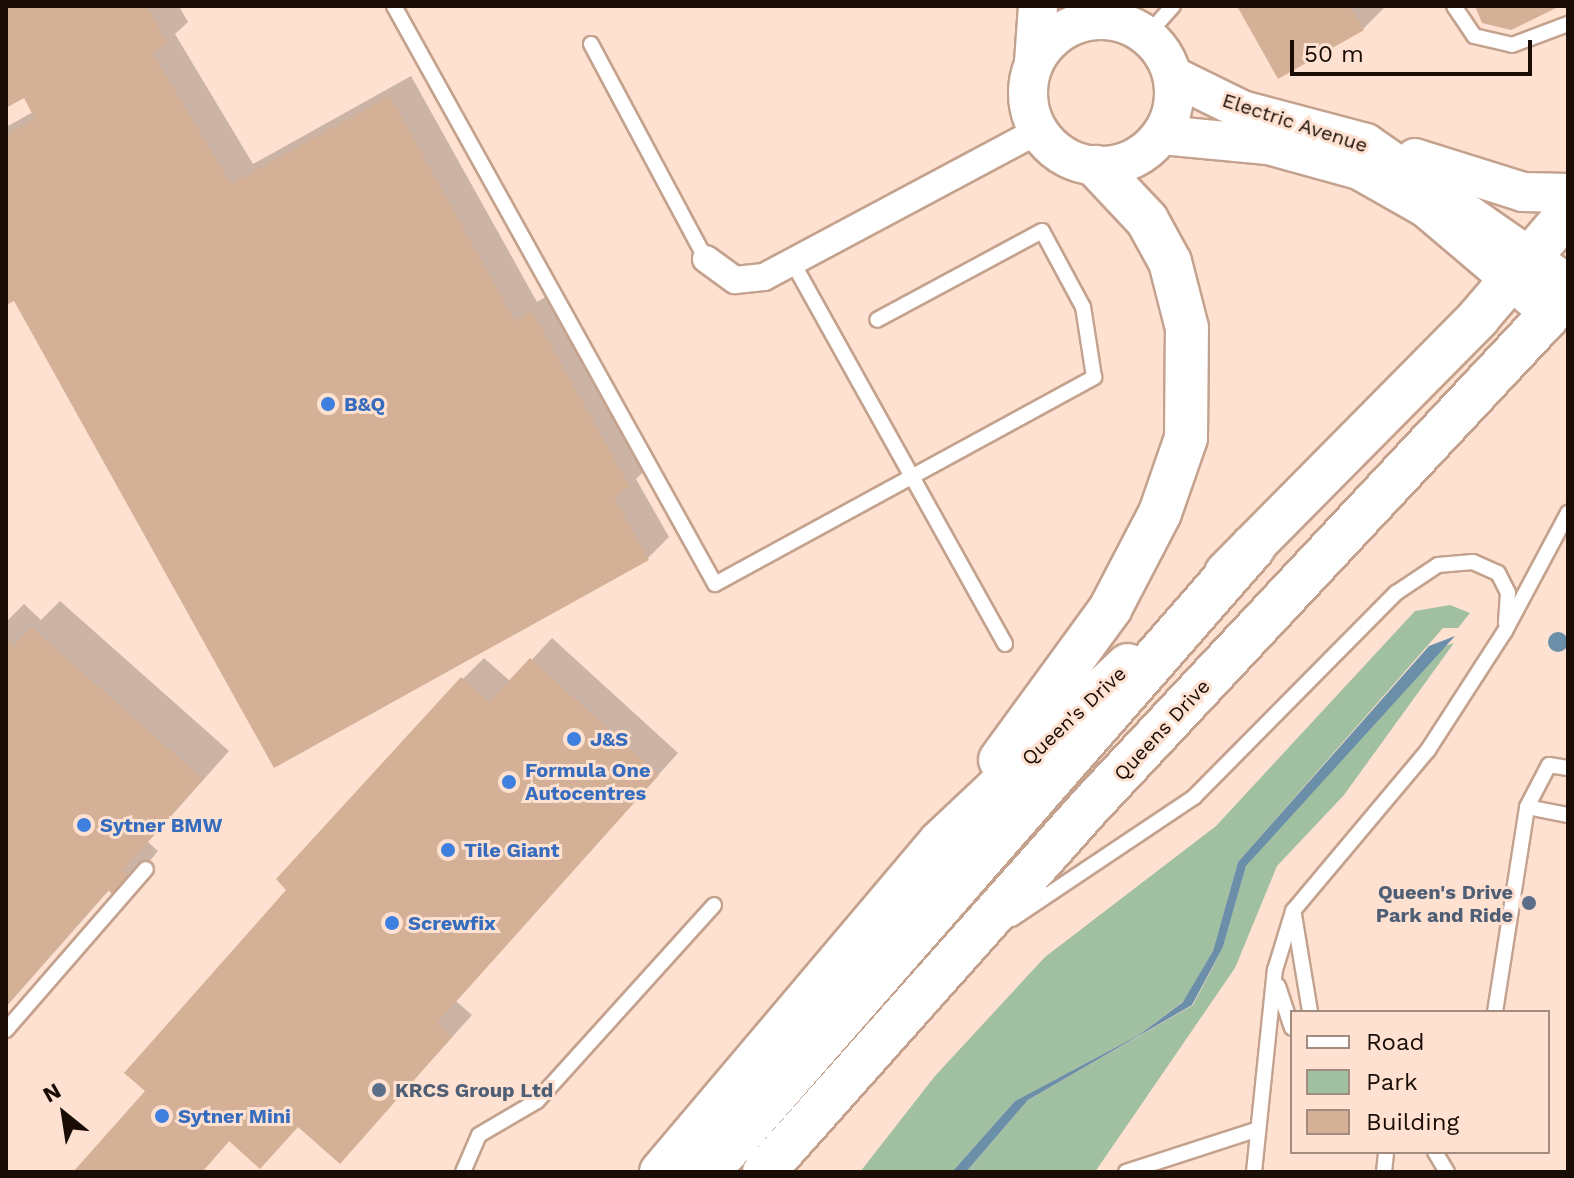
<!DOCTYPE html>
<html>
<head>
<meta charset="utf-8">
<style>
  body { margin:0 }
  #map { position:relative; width:1574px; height:1178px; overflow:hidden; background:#fee1d0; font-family:"Work Sans",sans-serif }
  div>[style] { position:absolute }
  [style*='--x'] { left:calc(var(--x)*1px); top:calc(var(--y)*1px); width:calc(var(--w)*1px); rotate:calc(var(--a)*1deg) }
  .green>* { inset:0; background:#a1c0a2 }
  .water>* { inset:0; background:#6b8fa8 }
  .round { border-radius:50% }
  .shadow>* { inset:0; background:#0003 }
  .building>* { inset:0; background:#d4b096 }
  .roads { filter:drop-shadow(2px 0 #c4a28e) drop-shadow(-2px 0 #c4a28e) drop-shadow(0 2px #c4a28e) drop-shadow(0 -2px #c4a28e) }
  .lane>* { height:14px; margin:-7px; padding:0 7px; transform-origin:7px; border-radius:7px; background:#fff }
  .street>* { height:26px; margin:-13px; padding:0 13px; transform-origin:13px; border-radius:13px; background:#fff }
  .secondary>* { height:38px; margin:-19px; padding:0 19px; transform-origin:19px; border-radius:19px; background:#fff }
  .secondary>.ring { margin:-19px; padding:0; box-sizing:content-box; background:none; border:38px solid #fff; border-radius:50% }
  .primary>* { height:42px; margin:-21px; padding:0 21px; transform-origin:21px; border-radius:21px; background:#fff }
  .highway>* { height:44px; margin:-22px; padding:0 22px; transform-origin:22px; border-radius:22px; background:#fff }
  .dots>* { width:22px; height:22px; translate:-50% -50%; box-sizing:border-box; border:4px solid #fee1d0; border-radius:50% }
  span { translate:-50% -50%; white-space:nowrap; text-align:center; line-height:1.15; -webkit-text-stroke:6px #fee1d0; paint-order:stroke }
  .street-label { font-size:20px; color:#190d06 }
  .shop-label { font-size:20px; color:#366cbe; font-weight:700 }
  .left { translate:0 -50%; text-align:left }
  .service-label { font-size:20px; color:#4e5e75; font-weight:700 }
  .right { translate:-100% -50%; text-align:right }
  .frame { position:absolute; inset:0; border:8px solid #190d06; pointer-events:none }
  .legend { position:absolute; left:1290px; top:1010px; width:260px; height:144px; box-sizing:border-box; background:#fee1d0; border:2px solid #a28c7f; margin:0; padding:10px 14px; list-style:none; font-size:24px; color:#190d06 }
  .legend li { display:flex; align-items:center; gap:16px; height:40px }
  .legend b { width:40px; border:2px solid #a28c7f }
  .north { position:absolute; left:24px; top:1074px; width:80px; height:80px; -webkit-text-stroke:6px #fee1d0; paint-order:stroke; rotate:330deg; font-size:22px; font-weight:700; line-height:32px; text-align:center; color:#190d06 }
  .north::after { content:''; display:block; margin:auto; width:28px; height:36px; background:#190d06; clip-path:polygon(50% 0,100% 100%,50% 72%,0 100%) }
  .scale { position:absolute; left:1290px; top:40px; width:242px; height:36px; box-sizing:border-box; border:4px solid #190d06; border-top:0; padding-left:10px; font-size:24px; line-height:28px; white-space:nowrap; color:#190d06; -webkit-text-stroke:6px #fee1d0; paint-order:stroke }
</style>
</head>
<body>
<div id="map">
  <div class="green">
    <div style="clip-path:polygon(1450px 605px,1470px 613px,1458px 628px,1443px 628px,1238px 862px,1213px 951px,1185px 1000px,1139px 1035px,1015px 1101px,952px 1172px,860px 1172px,935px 1076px,1045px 957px,1216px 826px,1415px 611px)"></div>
    <div style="clip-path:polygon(1454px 643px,1344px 795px,1277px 866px,1235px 968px,1095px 1172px,966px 1172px,1028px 1100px,1193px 1005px,1223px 947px,1246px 866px,1438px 648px)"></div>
  </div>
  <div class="water">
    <div class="round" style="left:1548px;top:632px;width:20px;height:20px"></div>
    <div style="clip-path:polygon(1455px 636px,1246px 866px,1223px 947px,1192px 1005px,1028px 1100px,966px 1172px,952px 1172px,1015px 1101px,1139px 1035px,1183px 1002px,1213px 951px,1238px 862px,1429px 646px)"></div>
  </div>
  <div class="shadow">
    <div style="clip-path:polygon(6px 6px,179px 6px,188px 22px,175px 34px,253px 164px,411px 76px,537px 302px,554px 292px,650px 465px,636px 479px,669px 537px,648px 558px,15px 298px,6px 303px,6px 127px,33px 112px,24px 96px,6px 106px)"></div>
    <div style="clip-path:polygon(1239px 6px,1383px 6px,1384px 8px,1363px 29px)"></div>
    <div style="clip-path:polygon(60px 601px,229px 751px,148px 842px,158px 851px,144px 868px,116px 895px,110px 889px,6px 1007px,6px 622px,24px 604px,41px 620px)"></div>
    <div style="clip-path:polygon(552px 638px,678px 753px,456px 1001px,472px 1015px,360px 1140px,299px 1125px,230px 1140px,202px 1172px,76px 1172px,148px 1091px,289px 890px,463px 679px,484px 658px,511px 682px)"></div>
  </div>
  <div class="building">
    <div style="clip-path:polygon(6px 6px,147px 6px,168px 44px,153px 53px,231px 184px,390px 96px,515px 321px,532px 311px,630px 487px,614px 497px,649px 560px,274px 768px,14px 301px,6px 305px,6px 135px,35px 119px,24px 98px,6px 108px)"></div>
    <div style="clip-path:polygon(1237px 6px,1350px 6px,1364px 30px,1278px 79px)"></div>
    <div style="clip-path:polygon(1475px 6px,1560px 6px,1511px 30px,1482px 23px)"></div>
    <div style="clip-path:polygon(31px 627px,203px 779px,123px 870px,132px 879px,116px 898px,108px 890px,6px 1006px,6px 639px,14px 646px)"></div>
    <div style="clip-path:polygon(530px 658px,659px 775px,437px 1023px,452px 1037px,340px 1164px,298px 1127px,260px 1169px,229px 1141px,202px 1172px,73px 1172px,145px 1091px,124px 1073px,286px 890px,276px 879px,461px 677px,489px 702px)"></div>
  </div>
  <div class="roads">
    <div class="lane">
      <div style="--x:394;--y:6;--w:661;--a:60.95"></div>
      <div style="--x:715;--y:584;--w:432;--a:-28.6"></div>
      <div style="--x:1094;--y:377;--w:71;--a:-98.9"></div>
      <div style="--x:1083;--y:307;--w:86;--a:-118.3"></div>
      <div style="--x:1042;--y:231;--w:187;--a:151.7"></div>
      <div style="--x:1454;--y:6;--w:36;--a:56"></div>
      <div style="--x:1474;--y:36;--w:39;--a:13"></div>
      <div style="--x:1512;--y:45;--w:60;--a:-20.6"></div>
      <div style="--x:1146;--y:36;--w:40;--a:-48"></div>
      <div style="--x:591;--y:44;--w:244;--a:61.9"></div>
      <div style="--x:793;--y:263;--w:436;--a:60.9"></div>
      <div style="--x:1527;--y:807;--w:47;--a:-62.4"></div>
      <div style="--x:1549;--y:765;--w:19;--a:9"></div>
      <div style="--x:1294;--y:915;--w:98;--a:80.6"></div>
      <div style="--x:1012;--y:919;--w:219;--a:-33.8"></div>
      <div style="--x:1194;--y:797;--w:287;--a:-45.3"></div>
      <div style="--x:1396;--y:593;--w:50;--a:-33.7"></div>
      <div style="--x:1438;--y:565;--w:35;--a:-5"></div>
      <div style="--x:1473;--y:562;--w:27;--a:24"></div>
      <div style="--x:1498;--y:573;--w:22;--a:63"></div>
      <div style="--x:1508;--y:593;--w:30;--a:94"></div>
      <div style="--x:1278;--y:986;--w:44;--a:71.6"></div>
      <div style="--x:1495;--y:1012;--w:207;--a:-81.1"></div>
      <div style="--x:1527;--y:807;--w:42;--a:11"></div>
      <div style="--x:6;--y:1030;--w:213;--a:-49"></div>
      <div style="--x:1435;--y:1152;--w:23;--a:59"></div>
      <div style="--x:463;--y:1172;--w:40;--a:-66.6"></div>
      <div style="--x:479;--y:1135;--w:67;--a:-30.4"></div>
      <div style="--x:537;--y:1101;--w:264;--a:-47.9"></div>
      <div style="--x:1126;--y:1172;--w:139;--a:-18"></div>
      <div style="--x:1254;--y:1172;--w:203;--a:-84.1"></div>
      <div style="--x:1275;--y:970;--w:62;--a:-73"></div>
      <div style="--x:1293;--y:911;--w:210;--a:-50"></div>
      <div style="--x:1428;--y:750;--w:142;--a:-57.1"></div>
      <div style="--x:1505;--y:631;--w:134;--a:-61.9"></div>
      <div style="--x:1384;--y:1172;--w:20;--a:-84"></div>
    </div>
    <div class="street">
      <div style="--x:706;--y:259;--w:36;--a:36"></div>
      <div style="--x:735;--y:280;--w:29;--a:-6"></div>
      <div style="--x:764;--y:277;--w:310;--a:-28.1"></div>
    </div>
    <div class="secondary">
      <div class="ring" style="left:1028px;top:20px;width:108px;height:108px"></div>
      <div style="--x:1034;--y:62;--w:56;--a:-85.9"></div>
      <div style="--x:1173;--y:76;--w:77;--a:26.2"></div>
      <div style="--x:1242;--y:110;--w:128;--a:14.9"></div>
      <div style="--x:1366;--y:143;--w:246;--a:34.9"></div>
      <div style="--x:1162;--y:135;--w:106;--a:5.4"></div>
      <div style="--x:1268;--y:145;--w:94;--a:15.4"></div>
      <div style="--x:1359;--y:170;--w:77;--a:29.6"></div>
      <div style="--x:1426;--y:208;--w:165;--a:40.3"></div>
      <div style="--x:1415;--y:158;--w:113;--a:17.5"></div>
      <div style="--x:1523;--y:192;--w:45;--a:1.3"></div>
    </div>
    <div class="primary">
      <div style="--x:1226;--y:573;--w:359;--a:-45.3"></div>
      <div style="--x:1478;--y:318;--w:138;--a:-49.4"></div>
      <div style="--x:1000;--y:760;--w:187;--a:-53.9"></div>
      <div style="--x:1110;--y:609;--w:108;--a:-62.5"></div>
      <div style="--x:1160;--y:513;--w:79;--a:-70.9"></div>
      <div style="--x:1186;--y:438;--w:110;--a:-89.5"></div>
      <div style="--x:1187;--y:328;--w:68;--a:-104.4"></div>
      <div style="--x:1170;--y:262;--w:48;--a:-118.7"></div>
      <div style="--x:1147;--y:220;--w:73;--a:-133.3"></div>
      <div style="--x:661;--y:1172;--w:432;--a:-49.8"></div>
      <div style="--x:940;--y:842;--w:258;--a:-43.3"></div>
      <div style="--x:764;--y:1172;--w:493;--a:-48.3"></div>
      <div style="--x:1092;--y:804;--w:697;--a:-46.92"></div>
    </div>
    <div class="highway">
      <div style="--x:707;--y:1172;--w:830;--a:-48.86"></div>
    </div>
  </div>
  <div class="dots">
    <div style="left:328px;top:404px;background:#3f7fe0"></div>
    <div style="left:574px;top:739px;background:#3f7fe0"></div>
    <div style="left:509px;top:782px;background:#3f7fe0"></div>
    <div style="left:84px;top:825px;background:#3f7fe0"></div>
    <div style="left:448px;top:850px;background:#3f7fe0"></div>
    <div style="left:1529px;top:903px;background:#5c6f8a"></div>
    <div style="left:392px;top:923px;background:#3f7fe0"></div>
    <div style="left:379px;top:1090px;background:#5c6f8a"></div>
    <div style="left:162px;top:1116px;background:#3f7fe0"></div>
  </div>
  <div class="street-label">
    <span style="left:1295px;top:123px;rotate:18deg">Electric Avenue</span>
    <span style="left:1074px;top:716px;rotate:-43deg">Queen's Drive</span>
    <span style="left:1162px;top:730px;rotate:-47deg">Queens Drive</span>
  </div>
  <div class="shop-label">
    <span class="left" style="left:344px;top:404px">B&amp;Q</span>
    <span class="left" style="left:590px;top:739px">J&amp;S</span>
    <span class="left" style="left:525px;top:782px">Formula One<br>Autocentres</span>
    <span class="left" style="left:100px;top:825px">Sytner BMW</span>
    <span class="left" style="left:464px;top:850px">Tile Giant</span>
    <span class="left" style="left:408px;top:923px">Screwfix</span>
    <span class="left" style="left:178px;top:1116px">Sytner Mini</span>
  </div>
  <div class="service-label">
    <span class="right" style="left:1513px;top:904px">Queen's Drive<br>Park and Ride</span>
    <span class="left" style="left:395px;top:1090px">KRCS Group Ltd</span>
  </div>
  <div class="frame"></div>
  <ul class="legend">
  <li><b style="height:10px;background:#fff"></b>Road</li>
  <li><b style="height:22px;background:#a1c0a2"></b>Park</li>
  <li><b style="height:22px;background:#d4b096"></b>Building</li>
  </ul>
  <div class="north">N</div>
  <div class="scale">50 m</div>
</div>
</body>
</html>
